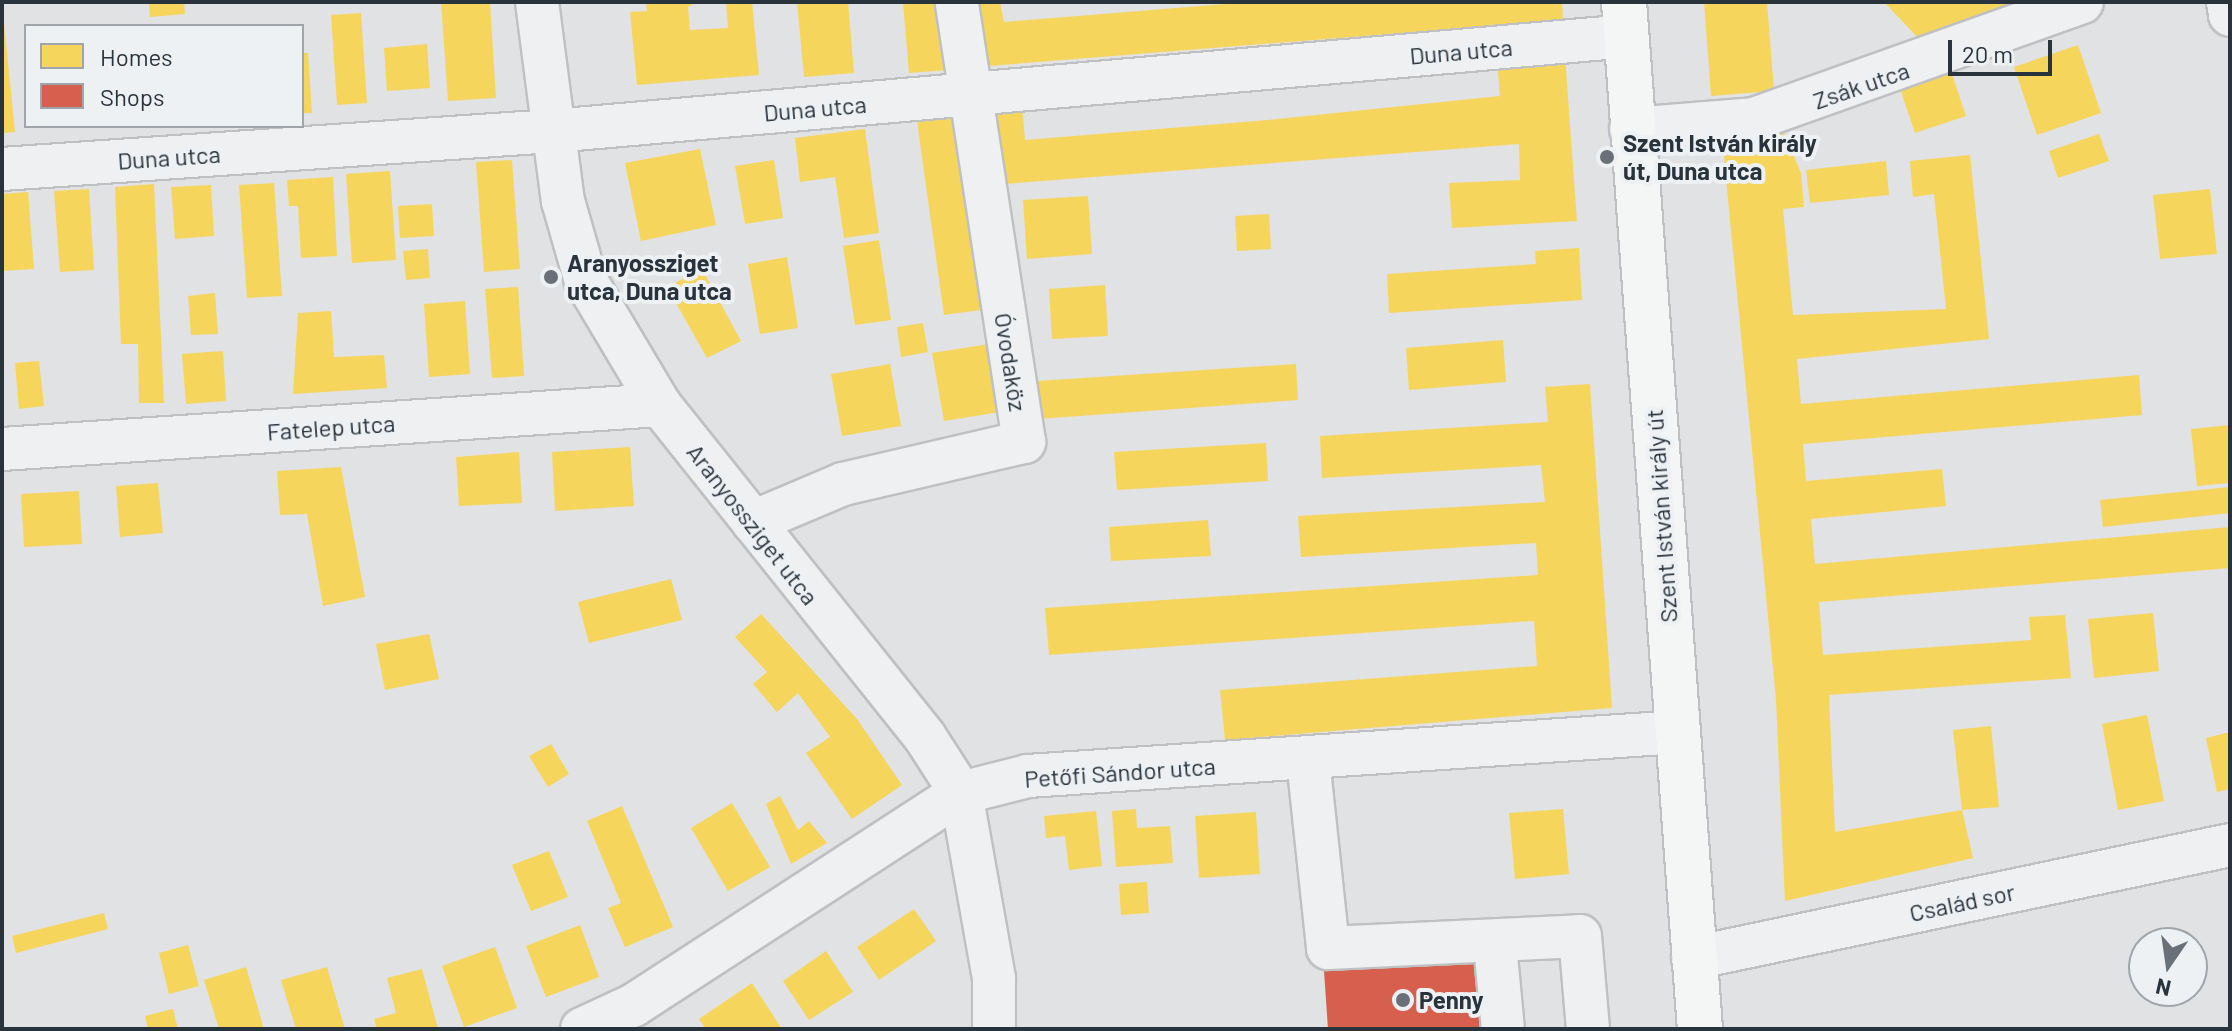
<!DOCTYPE html>
<html>
<head>
<meta charset="utf-8">
<style>
  body { margin:0 }
  #map { position:relative; width:2232px; height:1031px; overflow:hidden; background:#e0e2e4; font-family:Barlow,sans-serif }
  div>[style] { position:absolute }
  [style*='--x'] { left:calc(var(--x)*1px); top:calc(var(--y)*1px); width:calc(var(--w)*1px); rotate:calc(var(--a)*1deg) }
  .homes>* { inset:0; background:#f6d55c }
  .shops>* { inset:0; background:#d6604d }
  .roads { filter:drop-shadow(2px 0 #bec0c2) drop-shadow(-2px 0 #bec0c2) drop-shadow(0 2px #bec0c2) drop-shadow(0 -2px #bec0c2) }
  .minor>* { height:42px; margin:-21px; padding:0 21px; transform-origin:21px; border-radius:21px; background:#eff0f1 }
  .major>* { height:44px; margin:-22px; padding:0 22px; transform-origin:22px; border-radius:22px; background:#f4f5f5 }
  .dots>* { width:22px; height:22px; translate:-50% -50%; box-sizing:border-box; border:4px solid #edf1f4; border-radius:50% }
  span { translate:-50% -50%; white-space:nowrap; text-align:center; line-height:1.15; -webkit-text-stroke:8px #edf1f4; paint-order:stroke }
  .street-label { font-size:24px; color:#29333c }
  .poi-label { font-size:24px; color:#29333c; font-weight:700 }
  .left { translate:0 -50%; text-align:left }
  .frame { position:absolute; inset:0; border:4px solid #29333c; pointer-events:none }
  .legend { position:absolute; left:24px; top:24px; width:280px; height:104px; box-sizing:border-box; background:#edf1f4; border:2px solid #9fa5aa; margin:0; padding:10px 14px; list-style:none; font-size:24px; color:#29333c }
  .legend li { display:flex; align-items:center; gap:16px; height:40px }
  .legend b { width:40px; border:2px solid #9fa5aa }
  .north { position:absolute; left:2128px; top:927px; width:80px; height:80px; box-sizing:border-box; background:#edf1f4; border:2px solid #9fa5aa; border-radius:50%; rotate:193deg; font-size:22px; font-weight:700; line-height:32px; text-align:center; color:#29333c }
  .north::after { content:''; display:block; margin:auto; width:28px; height:36px; background:#697077; clip-path:polygon(50% 0,100% 100%,50% 72%,0 100%) }
  .scale { position:absolute; left:1948px; top:40px; width:104px; height:36px; box-sizing:border-box; border:4px solid #29333c; border-top:0; padding-left:10px; font-size:24px; line-height:28px; white-space:nowrap; color:#29333c; -webkit-text-stroke:6px #edf1f4; paint-order:stroke }
</style>
</head>
<body>
<div id="map">
  <div class="homes">
    <div style="clip-path:polygon(2px 2px,15px 132px,2px 133px)"></div>
    <div style="clip-path:polygon(149px 2px,184px 2px,185px 14px,150px 17px)"></div>
    <div style="clip-path:polygon(441px 2px,490px 2px,496px 98px,448px 101px)"></div>
    <div style="clip-path:polygon(646px 2px,697px 2px,688px 7px,690px 30px,728px 28px,726px 2px,752px 2px,759px 75px,637px 85px,630px 12px,647px 11px)"></div>
    <div style="clip-path:polygon(797px 2px,848px 2px,854px 73px,804px 77px)"></div>
    <div style="clip-path:polygon(903px 2px,943px 2px,948px 70px,909px 73px)"></div>
    <div style="clip-path:polygon(968px 2px,1000px 2px,1004px 22px,1250px 2px,1562px 2px,1563px 20px,976px 67px)"></div>
    <div style="clip-path:polygon(1704px 2px,1767px 2px,1774px 91px,1711px 96px)"></div>
    <div style="clip-path:polygon(1884px 2px,2023px 2px,1920px 40px)"></div>
    <div style="clip-path:polygon(361px 13px,367px 103px,337px 105px,331px 15px)"></div>
    <div style="clip-path:polygon(427px 44px,430px 88px,387px 91px,384px 48px)"></div>
    <div style="clip-path:polygon(2078px 45px,2101px 113px,2037px 135px,2014px 67px)"></div>
    <div style="clip-path:polygon(302px 53px,308px 53px,312px 113px,302px 113px)"></div>
    <div style="clip-path:polygon(1565px 56px,1577px 221px,1452px 228px,1449px 183px,1520px 180px,1519px 144px,991px 185px,984px 110px,1022px 106px,1025px 140px,1268px 120px,1500px 96px,1497px 61px)"></div>
    <div style="clip-path:polygon(1948px 62px,1966px 116px,1915px 133px,1897px 80px)"></div>
    <div style="clip-path:polygon(955px 116px,981px 310px,944px 315px,917px 121px)"></div>
    <div style="clip-path:polygon(1782px 128px,1801px 173px,1804px 207px,1783px 209px,1793px 315px,1946px 309px,1934px 194px,1913px 197px,1910px 161px,1970px 155px,1989px 339px,1797px 359px,1801px 404px,2139px 375px,2142px 415px,1803px 444px,1806px 481px,1942px 469px,1946px 506px,1811px 519px,1815px 564px,2230px 527px,2230px 568px,1819px 602px,1823px 655px,2031px 640px,2029px 617px,2065px 615px,2071px 678px,1829px 695px,1835px 832px,1962px 810px,1973px 858px,1785px 901px,1776px 700px,1723px 147px)"></div>
    <div style="clip-path:polygon(865px 129px,879px 233px,844px 238px,835px 177px,800px 182px,795px 138px)"></div>
    <div style="clip-path:polygon(2099px 134px,2109px 161px,2058px 178px,2049px 151px)"></div>
    <div style="clip-path:polygon(700px 149px,716px 225px,641px 241px,625px 163px)"></div>
    <div style="clip-path:polygon(512px 160px,520px 269px,484px 272px,476px 162px)"></div>
    <div style="clip-path:polygon(774px 160px,783px 218px,745px 224px,735px 166px)"></div>
    <div style="clip-path:polygon(1886px 161px,1889px 195px,1810px 203px,1806px 170px)"></div>
    <div style="clip-path:polygon(390px 171px,396px 260px,352px 263px,346px 174px)"></div>
    <div style="clip-path:polygon(333px 177px,337px 256px,301px 258px,298px 206px,289px 206px,287px 180px)"></div>
    <div style="clip-path:polygon(274px 183px,282px 296px,247px 298px,239px 185px)"></div>
    <div style="clip-path:polygon(154px 184px,164px 403px,139px 403px,138px 344px,121px 344px,115px 187px)"></div>
    <div style="clip-path:polygon(211px 185px,214px 236px,175px 239px,171px 187px)"></div>
    <div style="clip-path:polygon(89px 189px,94px 270px,60px 272px,54px 191px)"></div>
    <div style="clip-path:polygon(2210px 189px,2217px 254px,2160px 259px,2153px 195px)"></div>
    <div style="clip-path:polygon(28px 192px,34px 269px,2px 271px,2px 194px)"></div>
    <div style="clip-path:polygon(1088px 196px,1092px 254px,1027px 259px,1023px 200px)"></div>
    <div style="clip-path:polygon(432px 204px,434px 236px,400px 238px,398px 206px)"></div>
    <div style="clip-path:polygon(1269px 214px,1271px 249px,1237px 251px,1235px 216px)"></div>
    <div style="clip-path:polygon(879px 240px,891px 320px,855px 325px,843px 246px)"></div>
    <div style="clip-path:polygon(1579px 248px,1582px 300px,1389px 313px,1387px 274px,1536px 264px,1535px 251px)"></div>
    <div style="clip-path:polygon(428px 249px,430px 278px,406px 280px,403px 251px)"></div>
    <div style="clip-path:polygon(787px 257px,798px 328px,760px 334px,748px 264px)"></div>
    <div style="clip-path:polygon(702px 269px,741px 341px,707px 358px,667px 287px)"></div>
    <div style="clip-path:polygon(1105px 285px,1108px 336px,1052px 339px,1049px 289px)"></div>
    <div style="clip-path:polygon(518px 287px,524px 376px,492px 378px,485px 289px)"></div>
    <div style="clip-path:polygon(215px 293px,218px 334px,191px 335px,188px 296px)"></div>
    <div style="clip-path:polygon(465px 301px,470px 374px,429px 377px,424px 304px)"></div>
    <div style="clip-path:polygon(331px 311px,334px 357px,384px 355px,387px 388px,293px 394px,298px 313px)"></div>
    <div style="clip-path:polygon(923px 323px,928px 352px,901px 357px,897px 327px)"></div>
    <div style="clip-path:polygon(1503px 340px,1506px 382px,1409px 390px,1406px 348px)"></div>
    <div style="clip-path:polygon(989px 344px,1000px 412px,944px 421px,932px 353px)"></div>
    <div style="clip-path:polygon(223px 351px,226px 401px,186px 404px,182px 354px)"></div>
    <div style="clip-path:polygon(39px 361px,44px 406px,19px 409px,15px 363px)"></div>
    <div style="clip-path:polygon(890px 364px,901px 426px,842px 436px,831px 374px)"></div>
    <div style="clip-path:polygon(1296px 364px,1298px 400px,1038px 419px,1037px 381px)"></div>
    <div style="clip-path:polygon(1590px 384px,1612px 708px,1225px 740px,1220px 690px,1537px 666px,1534px 621px,1049px 655px,1045px 608px,1538px 575px,1536px 543px,1301px 557px,1298px 516px,1545px 502px,1541px 465px,1322px 478px,1320px 436px,1548px 422px,1545px 387px)"></div>
    <div style="clip-path:polygon(2230px 425px,2230px 483px,2197px 486px,2191px 429px)"></div>
    <div style="clip-path:polygon(1266px 443px,1268px 481px,1117px 490px,1114px 452px)"></div>
    <div style="clip-path:polygon(630px 447px,634px 506px,555px 511px,552px 452px)"></div>
    <div style="clip-path:polygon(519px 452px,522px 503px,459px 506px,456px 457px)"></div>
    <div style="clip-path:polygon(341px 467px,365px 597px,323px 606px,307px 514px,280px 515px,277px 471px)"></div>
    <div style="clip-path:polygon(158px 483px,163px 533px,120px 537px,116px 486px)"></div>
    <div style="clip-path:polygon(2230px 487px,2230px 513px,2103px 527px,2100px 500px)"></div>
    <div style="clip-path:polygon(79px 491px,82px 544px,24px 547px,21px 494px)"></div>
    <div style="clip-path:polygon(1208px 520px,1211px 556px,1111px 561px,1109px 527px)"></div>
    <div style="clip-path:polygon(671px 579px,682px 620px,589px 643px,578px 602px)"></div>
    <div style="clip-path:polygon(2153px 613px,2159px 671px,2094px 678px,2088px 619px)"></div>
    <div style="clip-path:polygon(761px 614px,857px 719px,902px 785px,852px 819px,806px 753px,830px 737px,798px 693px,777px 712px,753px 684px,767px 672px,735px 637px)"></div>
    <div style="clip-path:polygon(429px 634px,439px 679px,385px 690px,376px 644px)"></div>
    <div style="clip-path:polygon(2147px 715px,2164px 801px,2118px 810px,2102px 724px)"></div>
    <div style="clip-path:polygon(1991px 726px,1999px 807px,1962px 810px,1953px 730px)"></div>
    <div style="clip-path:polygon(2230px 732px,2230px 789px,2217px 792px,2206px 738px)"></div>
    <div style="clip-path:polygon(551px 744px,569px 774px,548px 787px,529px 756px)"></div>
    <div style="clip-path:polygon(780px 796px,798px 830px,809px 821px,827px 843px,791px 864px,766px 804px)"></div>
    <div style="clip-path:polygon(732px 803px,770px 867px,728px 891px,691px 828px)"></div>
    <div style="clip-path:polygon(622px 806px,673px 927px,625px 947px,608px 908px,621px 903px,587px 821px)"></div>
    <div style="clip-path:polygon(1136px 809px,1137px 828px,1170px 826px,1173px 863px,1116px 867px,1112px 811px)"></div>
    <div style="clip-path:polygon(1563px 809px,1569px 874px,1515px 879px,1509px 813px)"></div>
    <div style="clip-path:polygon(1096px 811px,1102px 866px,1069px 870px,1065px 836px,1046px 838px,1044px 816px)"></div>
    <div style="clip-path:polygon(1256px 812px,1260px 874px,1199px 878px,1195px 816px)"></div>
    <div style="clip-path:polygon(549px 851px,568px 897px,531px 911px,512px 865px)"></div>
    <div style="clip-path:polygon(1147px 882px,1149px 913px,1121px 915px,1119px 884px)"></div>
    <div style="clip-path:polygon(914px 909px,936px 941px,879px 980px,857px 947px)"></div>
    <div style="clip-path:polygon(104px 913px,108px 929px,16px 953px,12px 936px)"></div>
    <div style="clip-path:polygon(580px 925px,599px 977px,546px 997px,526px 946px)"></div>
    <div style="clip-path:polygon(188px 945px,199px 986px,169px 994px,159px 953px)"></div>
    <div style="clip-path:polygon(495px 947px,517px 1008px,464px 1027px,442px 966px)"></div>
    <div style="clip-path:polygon(826px 951px,853px 992px,809px 1020px,783px 981px)"></div>
    <div style="clip-path:polygon(246px 967px,264px 1029px,219px 1029px,204px 980px)"></div>
    <div style="clip-path:polygon(327px 967px,345px 1029px,296px 1029px,281px 980px)"></div>
    <div style="clip-path:polygon(422px 969px,438px 1029px,377px 1029px,374px 1019px,396px 1013px,387px 978px)"></div>
    <div style="clip-path:polygon(752px 983px,782px 1029px,706px 1029px,699px 1019px)"></div>
    <div style="clip-path:polygon(173px 1009px,178px 1029px,148px 1029px,145px 1016px)"></div>
  </div>
  <div class="shops">
    <div style="clip-path:polygon(1477px 960px,1482px 1029px,1328px 1029px,1324px 971px)"></div>
  </div>
  <div class="roads">
    <div class="minor">
      <div style="--x:537;--y:2;--w:201;--a:82.6"></div>
      <div style="--x:563;--y:201;--w:83;--a:74"></div>
      <div style="--x:586;--y:281;--w:144;--a:59.2"></div>
      <div style="--x:660;--y:405;--w:425;--a:51.4"></div>
      <div style="--x:925;--y:737;--w:67;--a:57.3"></div>
      <div style="--x:961;--y:793;--w:189;--a:79.9"></div>
      <div style="--x:994;--y:979;--w:50;--a:90"></div>
      <div style="--x:2228;--y:2;--w:13;--a:81"></div>
      <div style="--x:1631;--y:129;--w:123;--a:-4.6"></div>
      <div style="--x:1754;--y:119;--w:348;--a:-19.6"></div>
      <div style="--x:2;--y:169;--w:552;--a:-3.95"></div>
      <div style="--x:553;--y:131;--w:1078;--a:-5.05"></div>
      <div style="--x:2;--y:449;--w:659;--a:-3.83"></div>
      <div style="--x:753;--y:522;--w:98;--a:-22.9"></div>
      <div style="--x:843;--y:484;--w:186;--a:-13.1"></div>
      <div style="--x:1024;--y:442;--w:445;--a:-98.7"></div>
      <div style="--x:1308;--y:760;--w:189;--a:83.9"></div>
      <div style="--x:1328;--y:948;--w:252;--a:-2.7"></div>
      <div style="--x:1580;--y:936;--w:93;--a:85.1"></div>
      <div style="--x:1495;--y:945;--w:84;--a:84.6"></div>
      <div style="--x:1693;--y:958;--w:549;--a:-11.88"></div>
      <div style="--x:582;--y:1029;--w:57;--a:-24.8"></div>
      <div style="--x:634;--y:1005;--w:390;--a:-33"></div>
      <div style="--x:961;--y:793;--w:69;--a:-14.2"></div>
      <div style="--x:1028;--y:776;--w:651;--a:-3.87"></div>
    </div>
    <div class="major">
      <div style="--x:1624;--y:2;--w:1030;--a:85.77"></div>
    </div>
  </div>
  <div class="dots">
    <div style="left:1607px;top:157px;background:#697077"></div>
    <div style="left:551px;top:277px;background:#697077"></div>
    <div style="left:1403px;top:1000px;background:#697077"></div>
  </div>
  <div class="street-label">
    <span style="left:1461px;top:51px;rotate:-5deg">Duna utca</span>
    <span style="left:1861px;top:85px;rotate:-19deg">Zsák utca</span>
    <span style="left:815px;top:108px;rotate:-5deg">Duna utca</span>
    <span style="left:169px;top:157px;rotate:-4deg">Duna utca</span>
    <span style="left:1011px;top:362px;rotate:81deg">Óvodaköz</span>
    <span style="left:331px;top:427px;rotate:-4deg">Fatelep utca</span>
    <span style="left:1661px;top:516px;rotate:-94deg">Szent István király út</span>
    <span style="left:753px;top:524px;rotate:52deg">Aranyossziget utca</span>
    <span style="left:1120px;top:772px;rotate:-4deg">Petőfi Sándor utca</span>
    <span style="left:1962px;top:902px;rotate:-12deg">Család sor</span>
  </div>
  <div class="poi-label">
    <span class="left" style="left:1623px;top:157px">Szent István király<br>út, Duna utca</span>
    <span class="left" style="left:567px;top:277px">Aranyossziget<br>utca, Duna utca</span>
    <span class="left" style="left:1419px;top:1000px">Penny</span>
  </div>
  <div class="frame"></div>
  <ul class="legend">
  <li><b style="height:22px;background:#f6d55c"></b>Homes</li>
  <li><b style="height:22px;background:#d6604d"></b>Shops</li>
  </ul>
  <div class="north">N</div>
  <div class="scale">20 m</div>
</div>
</body>
</html>
